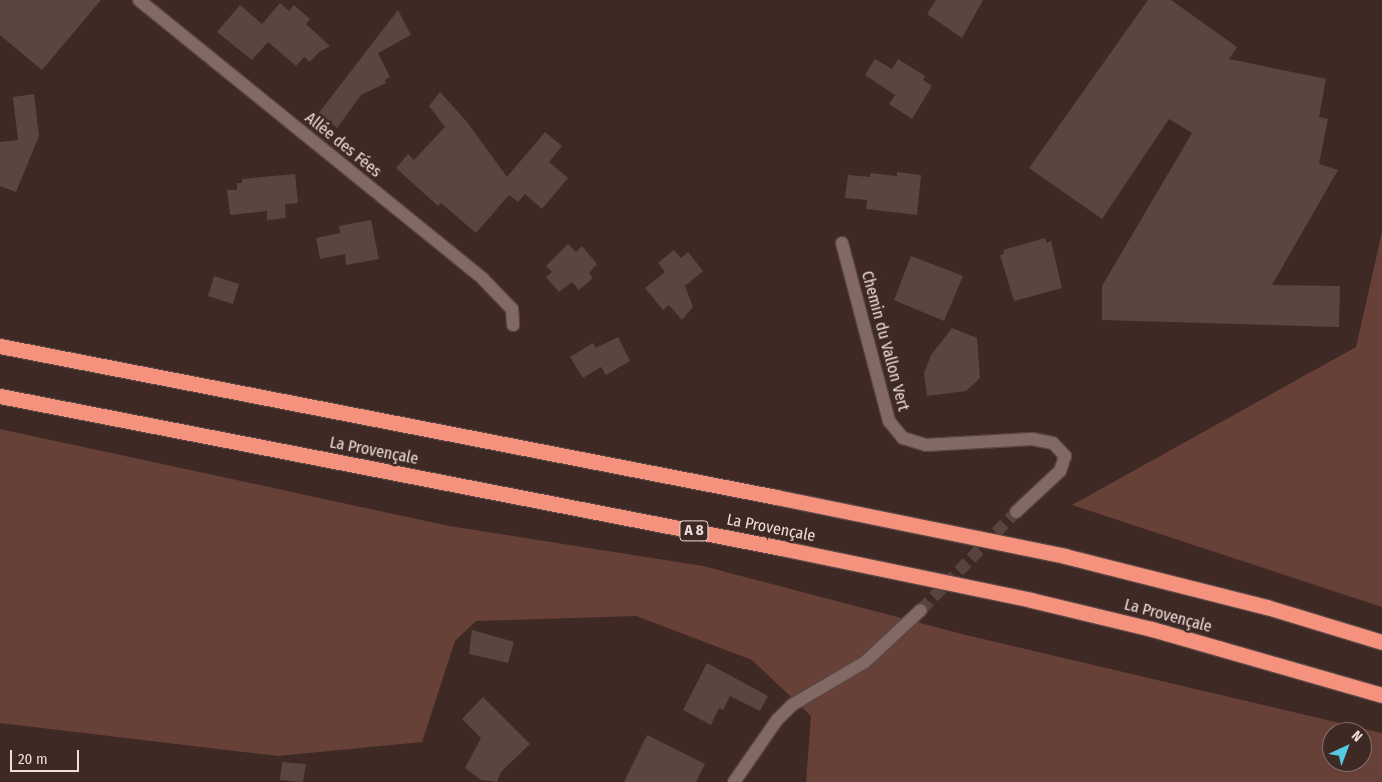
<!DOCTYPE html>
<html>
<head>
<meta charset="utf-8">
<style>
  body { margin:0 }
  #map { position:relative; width:1382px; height:782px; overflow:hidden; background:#3e2924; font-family:"Fira Sans Condensed",sans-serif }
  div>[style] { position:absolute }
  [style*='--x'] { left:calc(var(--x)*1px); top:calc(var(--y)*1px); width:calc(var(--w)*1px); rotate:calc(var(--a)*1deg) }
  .green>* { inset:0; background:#674038 }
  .building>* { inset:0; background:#5b4540 }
  .minor-tunnel>* { height:12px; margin-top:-6px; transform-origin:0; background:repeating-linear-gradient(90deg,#58443f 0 12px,transparent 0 18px) }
  .roads { filter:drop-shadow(1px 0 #584643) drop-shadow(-1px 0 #584643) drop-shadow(0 1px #584643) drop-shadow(0 -1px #584643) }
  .minor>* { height:12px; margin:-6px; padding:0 6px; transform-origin:6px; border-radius:6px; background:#826964 }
  .motorway>* { height:15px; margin:-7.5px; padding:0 7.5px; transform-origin:7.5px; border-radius:7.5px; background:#f5927d }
  span { translate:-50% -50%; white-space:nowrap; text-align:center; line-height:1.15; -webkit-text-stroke:5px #3e2924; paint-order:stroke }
  .shield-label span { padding:1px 4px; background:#3e2924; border:1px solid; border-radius:4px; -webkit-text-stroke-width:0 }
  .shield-label { font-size:15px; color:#ecdedb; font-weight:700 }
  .street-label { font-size:16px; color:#ecdedb }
  .north { position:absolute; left:1322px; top:722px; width:50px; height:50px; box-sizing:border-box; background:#3e2924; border:1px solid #84716d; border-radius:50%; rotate:43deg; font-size:14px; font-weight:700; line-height:20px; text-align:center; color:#ecdedb }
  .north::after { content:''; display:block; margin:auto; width:18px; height:22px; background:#56c9e0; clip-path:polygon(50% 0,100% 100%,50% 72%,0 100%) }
  .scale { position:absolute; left:10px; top:750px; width:69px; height:22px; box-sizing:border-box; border:2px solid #ecdedb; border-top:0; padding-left:6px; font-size:15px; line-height:18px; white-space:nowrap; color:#ecdedb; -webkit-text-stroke:4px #3e2924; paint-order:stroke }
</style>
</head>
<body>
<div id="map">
  <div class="green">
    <div style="clip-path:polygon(1382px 232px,1382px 607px,1072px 505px,1356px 347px)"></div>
    <div style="clip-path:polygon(evenodd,0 429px,449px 526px,703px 566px,966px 635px,1382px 733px,1382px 782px,806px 782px,811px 716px,752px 660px,636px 616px,476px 621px,455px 641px,422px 742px,278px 756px,0 723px,0 429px,1332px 732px,1362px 732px,1362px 762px,1332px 762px,1332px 732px)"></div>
  </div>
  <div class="building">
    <div style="clip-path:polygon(0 0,101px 0,42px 70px,0 35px)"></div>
    <div style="clip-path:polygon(936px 0,983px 0,962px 38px,927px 14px)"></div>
    <div style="clip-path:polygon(1148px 0,1171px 0,1237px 47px,1229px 59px,1326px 79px,1319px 117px,1328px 119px,1319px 164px,1338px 170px,1272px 285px,1340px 286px,1339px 327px,1102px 320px,1102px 286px,1192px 133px,1169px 119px,1102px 219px,1029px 168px)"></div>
    <div style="clip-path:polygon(280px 3px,289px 11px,294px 5px,310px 19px,306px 24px,330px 46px,319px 52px,310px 62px,304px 57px,296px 66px,268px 42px,252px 60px,217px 32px,240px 5px,262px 24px)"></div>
    <div style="clip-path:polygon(398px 10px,411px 35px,378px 53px,390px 77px,385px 80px,386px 83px,361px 95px,337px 128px,318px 114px)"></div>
    <div style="clip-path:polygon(875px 59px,892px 69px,898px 59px,925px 76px,923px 80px,932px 86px,912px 119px,889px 104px,895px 95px,865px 75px)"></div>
    <div style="clip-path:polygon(440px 92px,467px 122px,507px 177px,545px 132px,562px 146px,549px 162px,568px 178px,542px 209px,525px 194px,518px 202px,509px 195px,476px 233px,441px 203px,438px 206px,396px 168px,408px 154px,414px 160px,445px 127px,429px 106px)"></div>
    <div style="clip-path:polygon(34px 94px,39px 136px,16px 192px,0 186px,0 142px,18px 140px,13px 97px)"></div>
    <div style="clip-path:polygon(897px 172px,921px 175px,917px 215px,866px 209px,867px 200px,845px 198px,848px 175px,870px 177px,870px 173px,897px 176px)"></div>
    <div style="clip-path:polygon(295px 174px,298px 203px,285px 204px,286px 218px,267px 220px,267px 211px,230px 215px,227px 190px,237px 190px,237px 183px,242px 183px,242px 179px)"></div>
    <div style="clip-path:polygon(371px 220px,379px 259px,346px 265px,345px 254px,320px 259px,316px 238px,340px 233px,339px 226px)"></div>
    <div style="clip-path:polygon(1045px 238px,1047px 243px,1051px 241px,1062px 288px,1014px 301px,1000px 255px,1004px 254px,1003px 250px)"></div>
    <div style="clip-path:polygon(568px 244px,576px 252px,582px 246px,597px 264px,589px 273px,593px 278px,579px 290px,572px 282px,559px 292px,546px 277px,552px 272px,546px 266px)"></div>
    <div style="clip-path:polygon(674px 250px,681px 258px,688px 252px,703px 271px,685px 286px,693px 307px,682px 320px,669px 305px,663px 310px,645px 288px,665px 272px,658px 263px)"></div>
    <div style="clip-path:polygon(911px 256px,963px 276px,944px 321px,894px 300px)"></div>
    <div style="clip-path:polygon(214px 276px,239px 284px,233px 304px,208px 296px)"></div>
    <div style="clip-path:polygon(952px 328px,977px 338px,980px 378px,966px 391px,927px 396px,924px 373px,931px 355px)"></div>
    <div style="clip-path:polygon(618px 337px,630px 361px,606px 375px,601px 367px,583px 378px,570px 357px,593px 343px,596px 348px)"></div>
    <div style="clip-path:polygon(472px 630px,514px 642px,508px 663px,469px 654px)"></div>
    <div style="clip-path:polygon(707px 663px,768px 696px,760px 711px,730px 696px,723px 710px,719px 708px,711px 725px,683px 710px)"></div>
    <div style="clip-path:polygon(483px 697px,530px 744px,501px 772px,497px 782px,481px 780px,465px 768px,481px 738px,462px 719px)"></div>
    <div style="clip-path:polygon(647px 735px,705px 764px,696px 782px,624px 782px)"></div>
    <div style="clip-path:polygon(282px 762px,306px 764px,303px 782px,280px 780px)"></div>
  </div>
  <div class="minor-tunnel">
    <div style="--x:921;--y:610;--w:136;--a:-45.9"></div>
  </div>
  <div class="roads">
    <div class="minor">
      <div style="--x:139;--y:0;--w:443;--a:39"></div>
      <div style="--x:483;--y:279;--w:42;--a:46"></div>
      <div style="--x:512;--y:309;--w:16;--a:86"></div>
      <div style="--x:842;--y:243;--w:184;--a:75.2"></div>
      <div style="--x:889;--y:421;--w:22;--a:51"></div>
      <div style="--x:903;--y:438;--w:24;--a:17"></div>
      <div style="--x:926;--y:445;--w:106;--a:-3.2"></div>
      <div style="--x:1032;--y:439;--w:21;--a:11"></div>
      <div style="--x:1053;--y:443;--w:18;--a:47"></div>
      <div style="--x:1065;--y:456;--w:16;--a:108"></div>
      <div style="--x:1060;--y:471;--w:60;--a:137"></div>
      <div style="--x:734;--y:782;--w:75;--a:-55.3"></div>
      <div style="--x:777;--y:720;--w:21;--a:-45"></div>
      <div style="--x:792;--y:705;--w:85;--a:-30.5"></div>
      <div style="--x:865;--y:662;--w:76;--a:-42.9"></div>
    </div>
    <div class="motorway">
      <div style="--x:0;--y:346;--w:791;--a:11.01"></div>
      <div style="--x:776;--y:497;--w:295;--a:11.5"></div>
      <div style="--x:1065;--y:556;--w:208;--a:14.2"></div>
      <div style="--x:1267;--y:607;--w:120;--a:16.9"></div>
      <div style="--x:0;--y:396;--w:796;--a:11.01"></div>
      <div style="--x:781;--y:548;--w:255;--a:11.7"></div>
      <div style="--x:1031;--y:600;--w:124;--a:13.5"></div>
      <div style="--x:1152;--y:629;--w:239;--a:16"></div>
    </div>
  </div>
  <div class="shield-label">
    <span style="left:694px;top:531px">A 8</span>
  </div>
  <div class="street-label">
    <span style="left:343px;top:145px;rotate:39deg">Allée des Fées</span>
    <span style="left:885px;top:341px;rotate:75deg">Chemin du Vallon Vert</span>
    <span style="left:374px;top:451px;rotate:11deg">La Provençale</span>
    <span style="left:771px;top:528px;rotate:11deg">La Provençale</span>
    <span style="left:1168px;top:616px;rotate:15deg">La Provençale</span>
  </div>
  <div class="north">N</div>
  <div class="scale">20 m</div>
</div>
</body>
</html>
